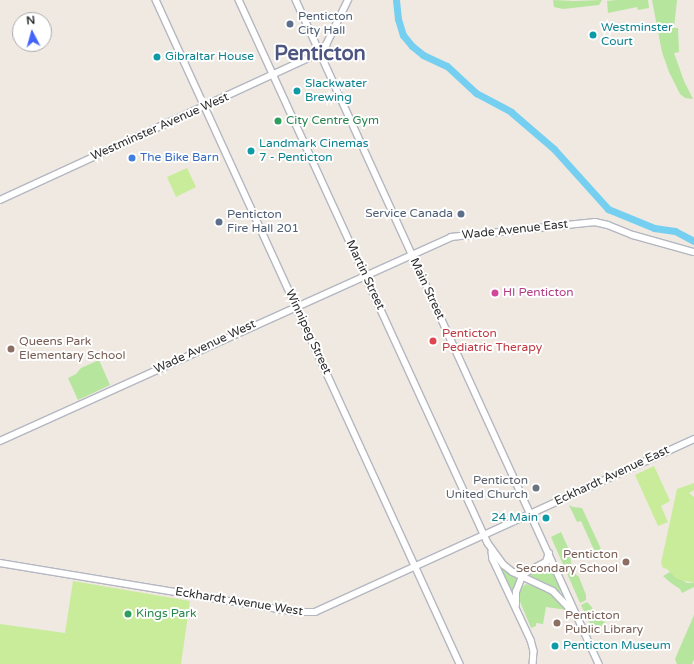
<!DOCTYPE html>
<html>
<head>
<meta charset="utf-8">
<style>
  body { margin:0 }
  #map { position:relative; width:694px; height:664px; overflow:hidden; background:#efe9e1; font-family:"Varela Round",sans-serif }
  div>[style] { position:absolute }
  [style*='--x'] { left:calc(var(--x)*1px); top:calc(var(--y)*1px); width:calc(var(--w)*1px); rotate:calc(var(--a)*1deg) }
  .green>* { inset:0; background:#b6e59e }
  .pitch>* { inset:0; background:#c9ec9a }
  .river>* { height:7px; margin:-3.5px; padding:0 3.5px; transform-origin:3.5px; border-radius:3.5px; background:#75cff0 }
  .roads { filter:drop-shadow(1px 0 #b4b7c1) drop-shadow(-1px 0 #b4b7c1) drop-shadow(0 1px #b4b7c1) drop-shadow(0 -1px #b4b7c1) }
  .secondary>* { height:5.5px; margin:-2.75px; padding:0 2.75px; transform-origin:2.75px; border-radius:2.75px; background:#fff }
  .dots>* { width:11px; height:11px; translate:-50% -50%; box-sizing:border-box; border:2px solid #fff; border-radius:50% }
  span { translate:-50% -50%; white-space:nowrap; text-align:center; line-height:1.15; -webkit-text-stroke:4px #fff; paint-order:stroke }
  .service-label { font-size:12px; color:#4e5e75 }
  .left { translate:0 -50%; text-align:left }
  .right { translate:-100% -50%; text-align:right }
  .culture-label { font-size:12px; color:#0d838f }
  .leisure-label { font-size:12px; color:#27864d }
  .street-label { font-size:12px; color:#2e2e2e }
  .shop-label { font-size:12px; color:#366cbe }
  .hotel-label { font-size:12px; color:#b23c85 }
  .health-label { font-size:12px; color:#be3a42 }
  .education-label { font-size:12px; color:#785e54 }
  .worship-label { font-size:12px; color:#5b616d }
  .town-label { font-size:20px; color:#4d5680; font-weight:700 }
  .north { position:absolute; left:12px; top:12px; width:40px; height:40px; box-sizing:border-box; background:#fff; border:1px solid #ababab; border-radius:50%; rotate:354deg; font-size:11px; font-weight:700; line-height:16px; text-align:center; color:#2e2e2e }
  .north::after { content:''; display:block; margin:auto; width:14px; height:18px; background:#4264fb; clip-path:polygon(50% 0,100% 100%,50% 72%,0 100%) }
</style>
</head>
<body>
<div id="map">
  <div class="green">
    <div style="clip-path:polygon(553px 0,574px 1px,602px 0,599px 5px,563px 9px,554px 7px)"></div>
    <div style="clip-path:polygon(616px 0,648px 0,649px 8px,638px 10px,637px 7px,608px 13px,607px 1px)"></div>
    <div style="clip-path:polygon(652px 0,677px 0,674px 28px,678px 28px,679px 52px,674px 53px,684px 81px,693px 99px,685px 98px,680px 94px,669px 72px,662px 52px)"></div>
    <div style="clip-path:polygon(99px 360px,110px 385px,78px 400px,68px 378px,76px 374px,81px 368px)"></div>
    <div style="clip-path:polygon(569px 505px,573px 507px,582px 508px,601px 549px,595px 552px,581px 521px,577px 522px)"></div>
    <div style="clip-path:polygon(561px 532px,570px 552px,572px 571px,579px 577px,586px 595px,586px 600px,580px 603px,551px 537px)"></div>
    <div style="clip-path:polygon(497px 561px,505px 569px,518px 577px,519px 580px,514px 598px)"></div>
    <div style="clip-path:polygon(548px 561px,562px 588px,560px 593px,547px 584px,526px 576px)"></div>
    <div style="clip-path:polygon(670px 572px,687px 583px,694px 583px,694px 587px,682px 593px,680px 589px,671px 583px,663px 576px)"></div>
    <div style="clip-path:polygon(526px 584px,535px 586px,553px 594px,567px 610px,546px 607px,543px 624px,536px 623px,536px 626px,531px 628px,518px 597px,521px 588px)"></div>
    <div style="clip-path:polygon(587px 602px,591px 606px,596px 615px,607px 624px,593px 630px,581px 605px)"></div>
    <div style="clip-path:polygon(694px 615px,694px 659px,692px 664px,677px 664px,675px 659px)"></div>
  </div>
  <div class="pitch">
    <div style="clip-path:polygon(187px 168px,196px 187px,176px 197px,167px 177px)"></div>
    <div style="clip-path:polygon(654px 466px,670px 501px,661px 506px,668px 522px,658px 526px,635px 475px)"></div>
    <div style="clip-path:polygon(694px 483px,694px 490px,689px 493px,694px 497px,694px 583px,677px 579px,667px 569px,663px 568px,661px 563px,677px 489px)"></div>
    <div style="clip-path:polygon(73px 581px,190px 601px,181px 664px,0 664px,0 624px,65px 633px)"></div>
  </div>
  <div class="river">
    <div style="--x:396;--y:0;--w:19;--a:84"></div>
    <div style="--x:398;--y:19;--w:17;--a:73"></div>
    <div style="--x:403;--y:35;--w:14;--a:51"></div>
    <div style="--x:412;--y:46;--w:14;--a:39"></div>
    <div style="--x:423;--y:55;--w:26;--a:25"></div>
    <div style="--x:447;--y:66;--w:40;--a:43"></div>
    <div style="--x:476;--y:93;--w:40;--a:28"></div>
    <div style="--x:511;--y:112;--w:57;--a:40.7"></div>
    <div style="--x:554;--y:149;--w:81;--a:48"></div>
    <div style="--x:608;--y:209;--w:50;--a:22.4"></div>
    <div style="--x:654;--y:228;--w:21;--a:8"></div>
    <div style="--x:675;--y:231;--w:21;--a:28"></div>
  </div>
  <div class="roads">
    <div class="secondary">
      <div style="--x:156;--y:0;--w:730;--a:65.4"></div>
      <div style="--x:239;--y:0;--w:597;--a:65.37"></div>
      <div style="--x:488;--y:543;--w:27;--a:54"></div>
      <div style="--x:504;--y:565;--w:11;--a:38"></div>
      <div style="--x:513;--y:572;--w:44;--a:25.4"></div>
      <div style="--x:553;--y:591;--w:29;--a:46"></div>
      <div style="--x:296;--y:0;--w:730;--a:65.47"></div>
      <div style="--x:0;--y:200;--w:347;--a:-24.7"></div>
      <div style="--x:315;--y:55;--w:15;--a:-42"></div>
      <div style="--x:326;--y:45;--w:50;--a:-63.9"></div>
      <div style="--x:0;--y:441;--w:495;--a:-24.3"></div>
      <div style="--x:451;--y:237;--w:145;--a:-5.9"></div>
      <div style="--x:595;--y:222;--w:13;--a:13"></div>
      <div style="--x:608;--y:225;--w:27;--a:22"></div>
      <div style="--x:633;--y:235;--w:63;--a:15.6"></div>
      <div style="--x:492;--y:552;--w:7;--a:82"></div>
      <div style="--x:493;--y:559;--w:89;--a:64.9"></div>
      <div style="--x:531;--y:640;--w:11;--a:75"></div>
      <div style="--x:534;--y:651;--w:13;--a:94"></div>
      <div style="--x:0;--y:563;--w:299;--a:9.4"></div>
      <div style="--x:295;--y:612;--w:20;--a:0"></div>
      <div style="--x:315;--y:612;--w:417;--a:-24.5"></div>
      <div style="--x:516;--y:605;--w:13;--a:-90"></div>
      <div style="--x:516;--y:592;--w:17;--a:-69"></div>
      <div style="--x:522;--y:576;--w:6;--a:-39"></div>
      <div style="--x:527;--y:572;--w:21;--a:-28"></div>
      <div style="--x:546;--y:562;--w:9;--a:-72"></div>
    </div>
  </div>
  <div class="dots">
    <div style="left:290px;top:24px;background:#5c6f8a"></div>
    <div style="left:593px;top:35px;background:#0f9aa8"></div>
    <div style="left:157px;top:57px;background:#0f9aa8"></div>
    <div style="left:297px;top:91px;background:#0f9aa8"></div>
    <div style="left:278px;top:121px;background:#2e9e5b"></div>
    <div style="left:251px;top:151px;background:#0f9aa8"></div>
    <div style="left:132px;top:158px;background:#3f7fe0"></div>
    <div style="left:461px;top:214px;background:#5c6f8a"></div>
    <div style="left:219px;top:222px;background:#5c6f8a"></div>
    <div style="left:495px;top:293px;background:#d1479c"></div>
    <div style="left:433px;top:341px;background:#e0444e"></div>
    <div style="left:11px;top:349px;background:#8d6e63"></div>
    <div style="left:536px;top:488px;background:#6b7280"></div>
    <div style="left:546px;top:518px;background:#0f9aa8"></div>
    <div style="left:626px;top:562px;background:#8d6e63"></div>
    <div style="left:128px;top:614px;background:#2e9e5b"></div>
    <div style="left:557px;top:623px;background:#8d6e63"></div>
    <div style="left:555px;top:646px;background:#0f9aa8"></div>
  </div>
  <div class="service-label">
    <span class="left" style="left:298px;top:24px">Penticton<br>City Hall</span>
    <span class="right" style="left:453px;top:214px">Service Canada</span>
    <span class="left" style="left:227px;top:222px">Penticton<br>Fire Hall 201</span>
  </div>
  <div class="culture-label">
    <span class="left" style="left:601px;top:35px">Westminster<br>Court</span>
    <span class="left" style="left:165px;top:57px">Gibraltar House</span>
    <span class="left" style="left:305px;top:91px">Slackwater<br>Brewing</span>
    <span class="left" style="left:259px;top:151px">Landmark Cinemas<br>7 - Penticton</span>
    <span class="right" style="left:538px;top:518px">24 Main</span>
    <span class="left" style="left:563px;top:646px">Penticton Museum</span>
  </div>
  <div class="leisure-label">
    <span class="left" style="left:286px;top:121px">City Centre Gym</span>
    <span class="left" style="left:136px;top:614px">Kings Park</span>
  </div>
  <div class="street-label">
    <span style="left:160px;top:127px;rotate:-24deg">Westminster Avenue West</span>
    <span style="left:515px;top:230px;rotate:-6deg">Wade Avenue East</span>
    <span style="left:365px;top:275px;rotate:65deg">Martin Street</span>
    <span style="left:427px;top:289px;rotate:65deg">Main Street</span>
    <span style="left:308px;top:332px;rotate:65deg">Winnipeg Street</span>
    <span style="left:205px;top:347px;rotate:-25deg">Wade Avenue West</span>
    <span style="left:612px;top:476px;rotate:-25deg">Eckhardt Avenue East</span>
    <span style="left:239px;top:602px;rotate:9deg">Eckhardt Avenue West</span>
  </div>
  <div class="shop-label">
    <span class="left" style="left:140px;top:158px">The Bike Barn</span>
  </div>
  <div class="hotel-label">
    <span class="left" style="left:503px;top:293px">HI Penticton</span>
  </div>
  <div class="health-label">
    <span class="left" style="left:442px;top:341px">Penticton<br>Pediatric Therapy</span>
  </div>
  <div class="education-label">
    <span class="left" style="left:19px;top:349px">Queens Park<br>Elementary School</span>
    <span class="right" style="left:618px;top:562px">Penticton<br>Secondary School</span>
    <span class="left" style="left:565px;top:623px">Penticton<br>Public Library</span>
  </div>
  <div class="worship-label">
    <span class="right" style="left:528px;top:488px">Penticton<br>United Church</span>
  </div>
  <div class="town-label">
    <span style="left:320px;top:54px">Penticton</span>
  </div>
  <div class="north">N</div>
</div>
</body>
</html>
